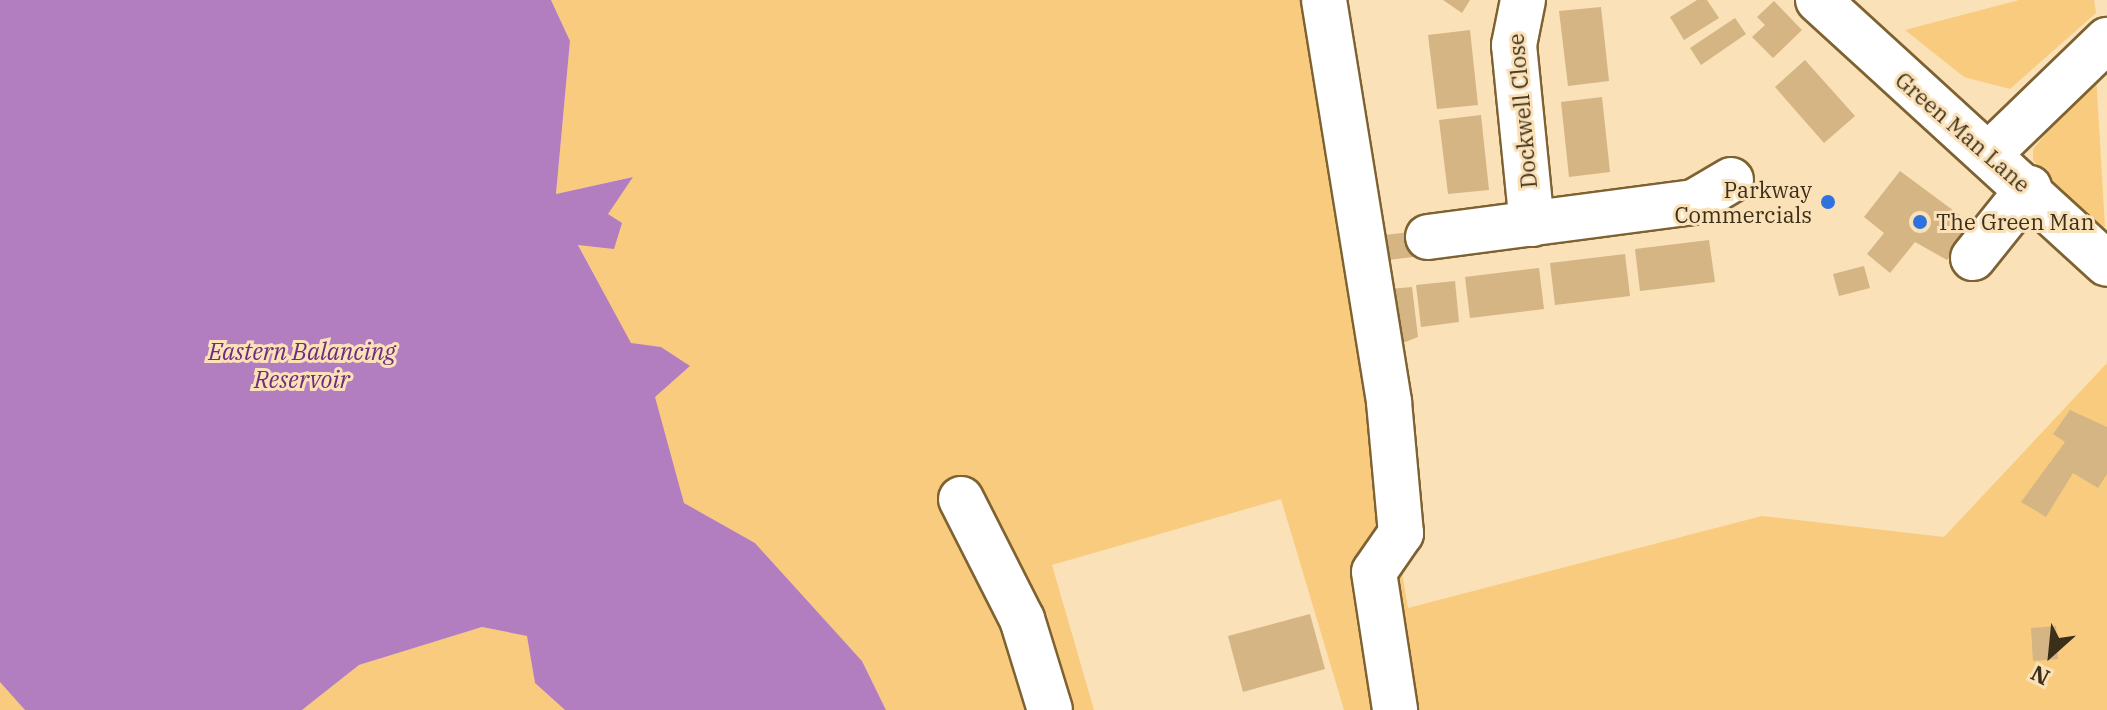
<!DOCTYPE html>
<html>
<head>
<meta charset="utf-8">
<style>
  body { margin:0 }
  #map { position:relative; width:2107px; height:710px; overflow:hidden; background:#fbe1b8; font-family:"IBM Plex Serif",serif }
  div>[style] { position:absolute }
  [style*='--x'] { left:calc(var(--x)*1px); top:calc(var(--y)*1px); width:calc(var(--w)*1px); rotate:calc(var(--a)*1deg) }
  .green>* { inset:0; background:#f8cb7f }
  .water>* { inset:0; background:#b37ec0 }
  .building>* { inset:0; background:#d4b583 }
  .roads { filter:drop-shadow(2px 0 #7e6231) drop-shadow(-2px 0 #7e6231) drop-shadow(0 2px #7e6231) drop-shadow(0 -2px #7e6231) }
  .minor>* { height:44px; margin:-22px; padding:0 22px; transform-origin:22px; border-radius:22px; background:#fff }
  .dots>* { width:22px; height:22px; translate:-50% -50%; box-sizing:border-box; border:4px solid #fbe1b8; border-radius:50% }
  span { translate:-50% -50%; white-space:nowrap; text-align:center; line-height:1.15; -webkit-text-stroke:6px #fbe1b8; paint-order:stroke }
  .street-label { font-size:22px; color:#3b2f1a }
  .poi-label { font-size:22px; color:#3b2f1a }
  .right { translate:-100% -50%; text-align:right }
  .left { translate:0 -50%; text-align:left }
  .water-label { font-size:24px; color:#6e2d7e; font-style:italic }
  .north { position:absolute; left:2011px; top:614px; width:80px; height:80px; -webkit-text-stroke:6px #fbe1b8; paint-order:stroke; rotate:207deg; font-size:22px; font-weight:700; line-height:32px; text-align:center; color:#3b2f1a }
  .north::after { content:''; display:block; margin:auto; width:28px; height:36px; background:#3b2f1a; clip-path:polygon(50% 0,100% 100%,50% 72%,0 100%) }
</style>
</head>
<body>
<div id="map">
  <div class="green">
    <div style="clip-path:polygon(551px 0,1306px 0,1408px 608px,1762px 516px,1944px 537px,2107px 363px,2107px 710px,1344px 710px,1281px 499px,1052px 565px,1094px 710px,886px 710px,862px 661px,755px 543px,684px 503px,654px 397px,689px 367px,661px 347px,631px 344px,578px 244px,632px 177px,556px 194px,570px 41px)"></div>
    <div style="clip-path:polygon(2019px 0,2094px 0,2096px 13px,2010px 89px,1964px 77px,1905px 30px)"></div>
    <div style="clip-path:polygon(2096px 75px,2105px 227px,2091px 228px,2033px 160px,2033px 149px)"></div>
    <div style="clip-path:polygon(482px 627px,528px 636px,535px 683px,565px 710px,302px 710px,359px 665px)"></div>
    <div style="clip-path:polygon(0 682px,6px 683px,25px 710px,0 710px)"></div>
  </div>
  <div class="water">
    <div style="clip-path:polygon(0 0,551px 0,570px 41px,556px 194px,633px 177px,608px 214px,622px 223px,614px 249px,578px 245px,631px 343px,661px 347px,690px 366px,655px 397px,684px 503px,755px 543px,862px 661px,886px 710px,565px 710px,535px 683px,527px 636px,482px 627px,359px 665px,302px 710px,25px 710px,0 682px)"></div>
  </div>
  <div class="building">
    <div style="clip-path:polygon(1443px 0,1470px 0,1462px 13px)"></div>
    <div style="clip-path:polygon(1697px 0,1707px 0,1719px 18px,1684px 40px,1670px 17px)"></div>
    <div style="clip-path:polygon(1774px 1px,1802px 30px,1773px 58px,1752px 37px,1765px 25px,1757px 17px)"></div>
    <div style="clip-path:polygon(1601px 7px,1609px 81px,1568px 86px,1559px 11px)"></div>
    <div style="clip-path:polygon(1735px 18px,1746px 34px,1701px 65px,1690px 48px)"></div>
    <div style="clip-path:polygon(1470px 30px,1478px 105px,1437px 109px,1428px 35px)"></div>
    <div style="clip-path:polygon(1805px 60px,1855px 116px,1824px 143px,1775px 87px)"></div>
    <div style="clip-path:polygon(1602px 97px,1610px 172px,1569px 177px,1561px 102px)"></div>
    <div style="clip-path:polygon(1481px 115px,1489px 190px,1448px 194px,1439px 120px)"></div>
    <div style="clip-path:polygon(1900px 171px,1977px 228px,1947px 260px,1915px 242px,1890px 273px,1867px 254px,1884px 233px,1864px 217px)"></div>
    <div style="clip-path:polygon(1410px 232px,1413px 257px,1388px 260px,1385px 235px)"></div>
    <div style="clip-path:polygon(1709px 240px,1715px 282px,1640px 291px,1635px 249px)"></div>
    <div style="clip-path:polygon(1625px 254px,1630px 296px,1555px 305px,1550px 263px)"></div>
    <div style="clip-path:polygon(1864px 266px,1870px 288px,1839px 296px,1833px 274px)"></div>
    <div style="clip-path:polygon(1539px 268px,1544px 309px,1470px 318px,1465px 277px)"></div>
    <div style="clip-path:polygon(1455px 281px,1459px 322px,1421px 327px,1416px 285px)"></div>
    <div style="clip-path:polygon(1412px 287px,1418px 337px,1385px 350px,1379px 290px)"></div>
    <div style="clip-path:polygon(2070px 410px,2107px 427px,2107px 474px,2098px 488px,2073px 473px,2046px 517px,2021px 502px,2065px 442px,2053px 434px)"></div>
    <div style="clip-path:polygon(1310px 614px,1325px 669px,1243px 692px,1228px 636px)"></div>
    <div style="clip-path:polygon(2056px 626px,2058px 659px,2033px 661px,2031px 628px)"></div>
  </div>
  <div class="roads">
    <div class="minor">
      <div style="--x:1324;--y:0;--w:407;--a:80.8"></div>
      <div style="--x:1389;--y:402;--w:132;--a:84.8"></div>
      <div style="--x:1401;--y:533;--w:47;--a:124.7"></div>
      <div style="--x:1374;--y:572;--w:140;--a:81.3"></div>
      <div style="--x:1523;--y:0;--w:46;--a:101.3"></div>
      <div style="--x:1514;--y:45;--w:180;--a:84.3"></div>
      <div style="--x:1818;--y:0;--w:391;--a:42.4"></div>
      <div style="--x:1990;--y:153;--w:163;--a:-44"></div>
      <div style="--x:1428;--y:237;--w:268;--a:-7.5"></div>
      <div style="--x:1694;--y:202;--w:43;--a:-30.7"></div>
      <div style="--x:1973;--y:258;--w:90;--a:-51.3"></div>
      <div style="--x:961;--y:499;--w:135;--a:63.1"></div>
      <div style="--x:1022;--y:619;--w:95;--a:72.9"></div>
    </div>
  </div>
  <div class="dots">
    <div style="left:1828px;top:202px;background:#2d72df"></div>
    <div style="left:1920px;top:222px;background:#2d72df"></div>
  </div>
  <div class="street-label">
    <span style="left:1522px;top:111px;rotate:-95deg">Dockwell Close</span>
    <span style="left:1963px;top:132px;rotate:41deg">Green Man Lane</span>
  </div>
  <div class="poi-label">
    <span class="right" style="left:1812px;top:202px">Parkway<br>Commercials</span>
    <span class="left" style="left:1936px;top:222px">The Green Man</span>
  </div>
  <div class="water-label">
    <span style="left:302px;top:366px">Eastern Balancing<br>Reservoir</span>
  </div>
  <div class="north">N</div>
</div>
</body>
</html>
